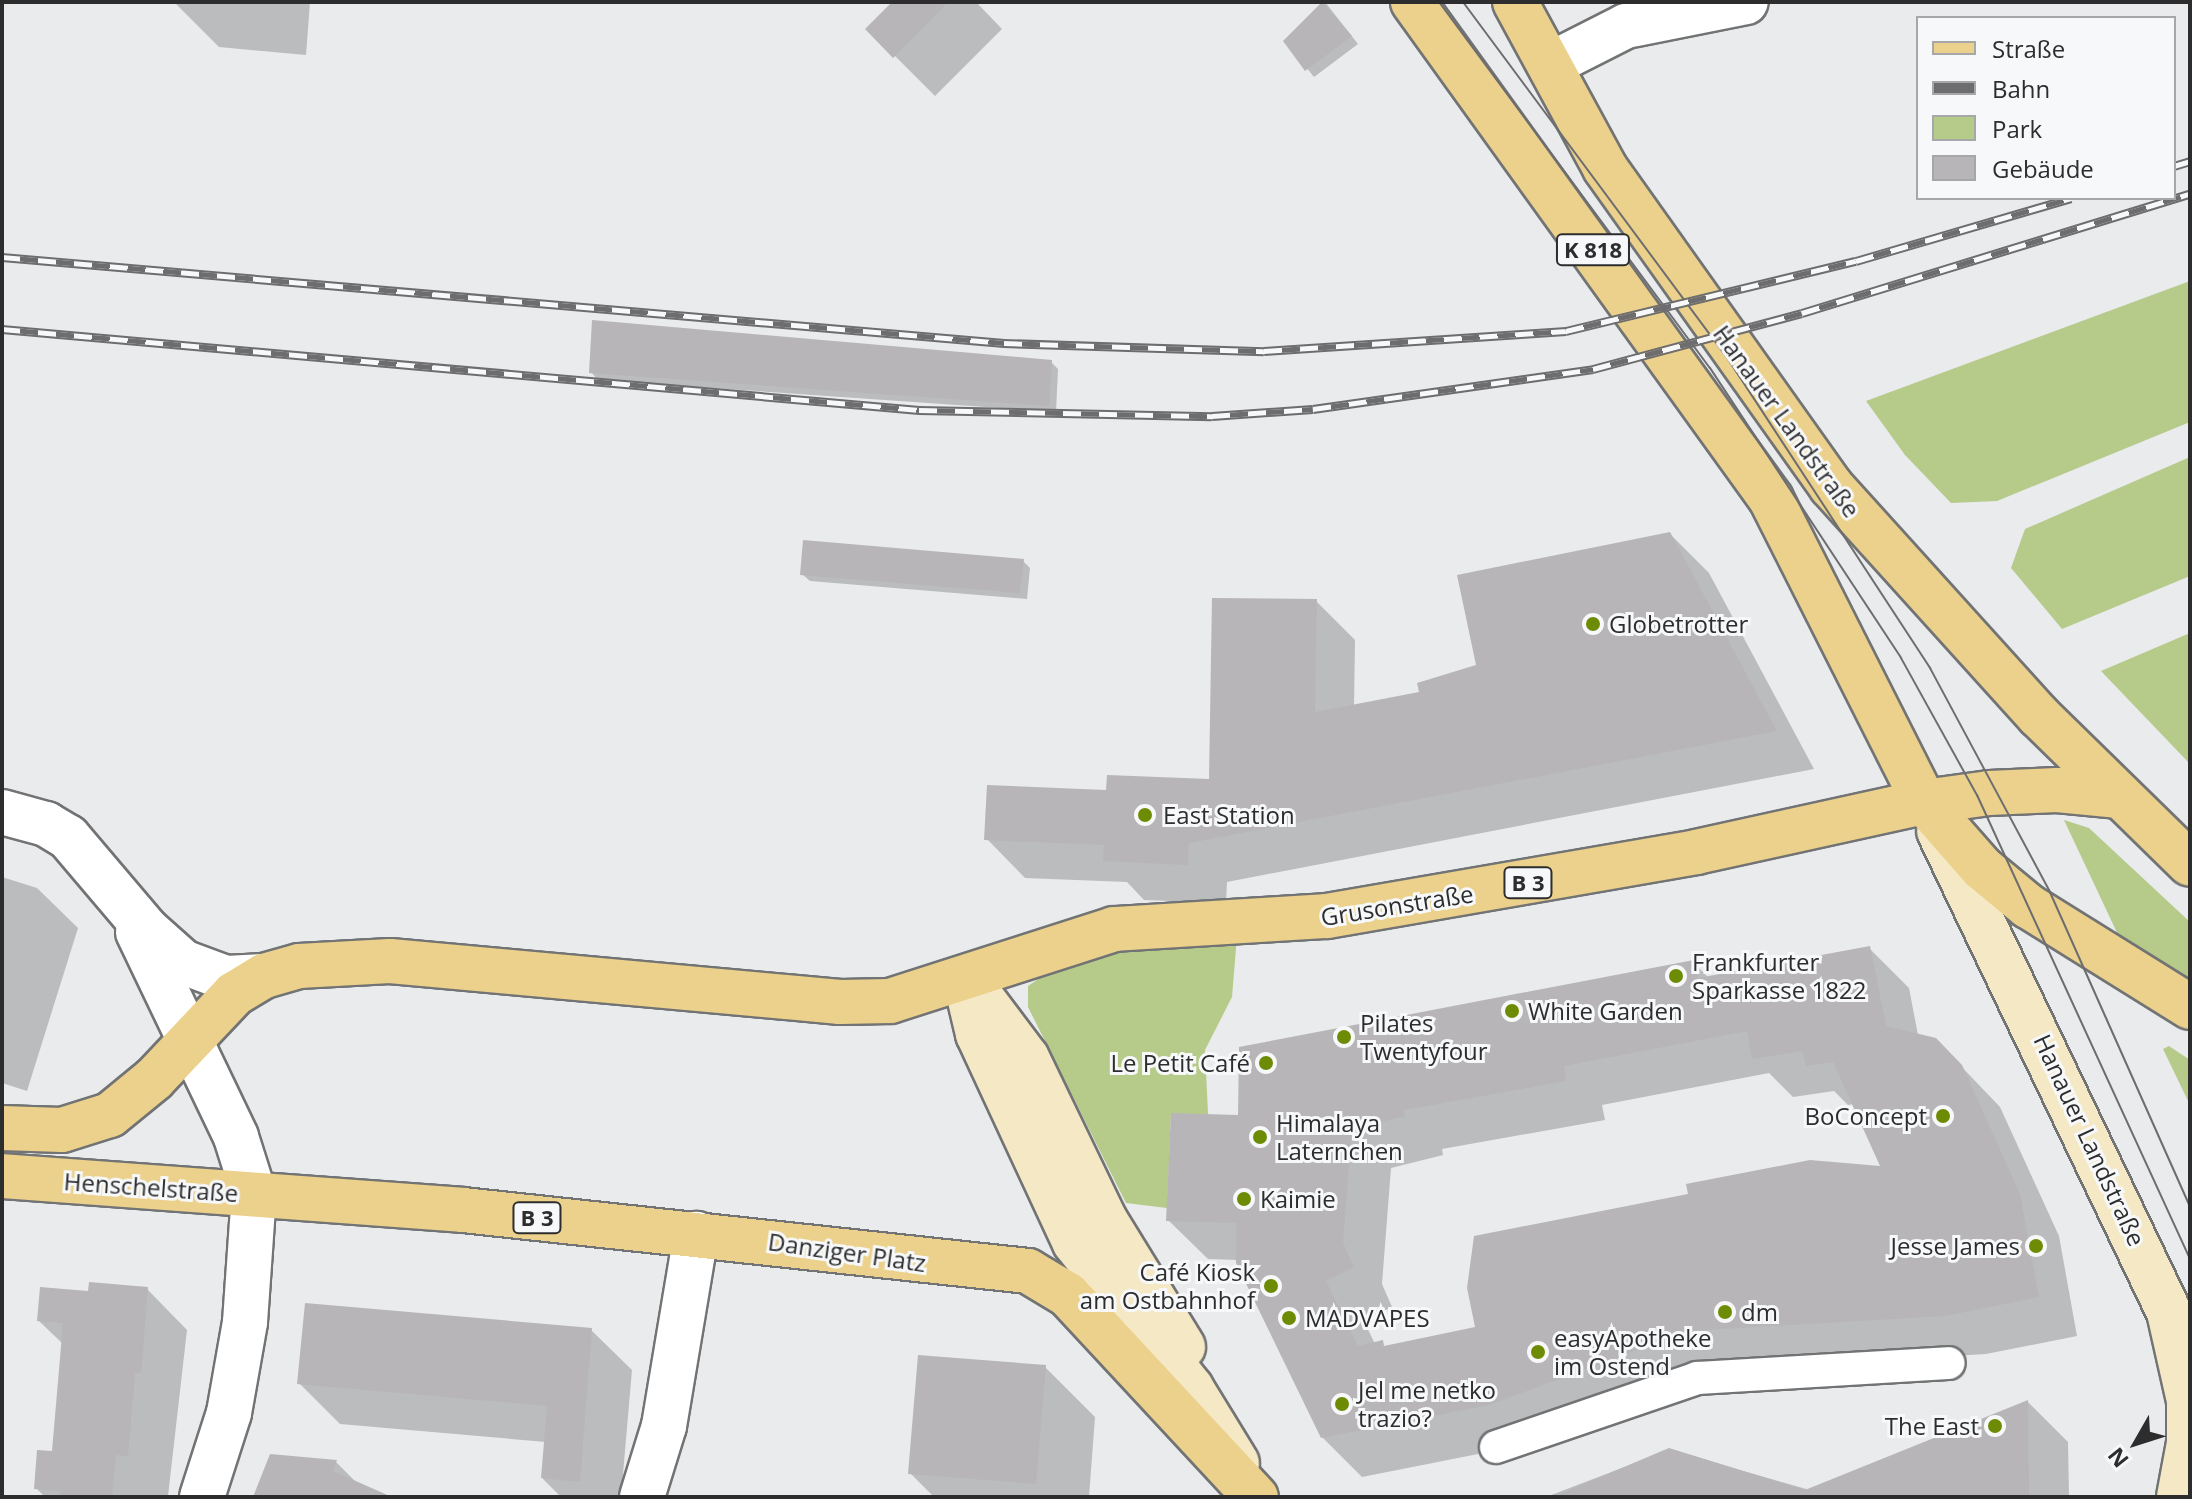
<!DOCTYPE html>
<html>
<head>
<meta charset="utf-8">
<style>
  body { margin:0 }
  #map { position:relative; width:2192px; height:1499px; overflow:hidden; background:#e9ebed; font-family:"Open Sans",sans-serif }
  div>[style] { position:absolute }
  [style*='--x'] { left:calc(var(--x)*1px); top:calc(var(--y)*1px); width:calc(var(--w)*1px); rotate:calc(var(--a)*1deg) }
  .green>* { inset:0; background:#b6ca8a }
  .shadow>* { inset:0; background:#0003 }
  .building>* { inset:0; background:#b7b5b7 }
  .roads { filter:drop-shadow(2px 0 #727374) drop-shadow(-2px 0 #727374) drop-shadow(0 2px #727374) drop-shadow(0 -2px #727374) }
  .pedestrian>* { height:32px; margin:-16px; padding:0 16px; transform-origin:16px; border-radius:16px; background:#fff }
  .minor>* { height:44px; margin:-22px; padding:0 22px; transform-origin:22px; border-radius:22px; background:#fff }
  .tertiary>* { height:44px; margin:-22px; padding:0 22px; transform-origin:22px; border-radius:22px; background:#fff }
  .secondary>* { height:44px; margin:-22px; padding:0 22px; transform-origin:22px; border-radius:22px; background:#f5e8c5 }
  .primary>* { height:44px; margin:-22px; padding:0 22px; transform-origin:22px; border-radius:22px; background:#ebd18b }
  .tram>* { height:2px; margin:-1px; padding:0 1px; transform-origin:1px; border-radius:1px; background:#6d6d6f }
  .rail>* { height:9px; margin-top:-4.5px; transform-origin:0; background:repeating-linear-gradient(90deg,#f7f8fa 0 18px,#6d6d6f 0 36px); box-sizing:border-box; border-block:2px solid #6d6d6f }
  .dots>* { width:22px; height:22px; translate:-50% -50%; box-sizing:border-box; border:4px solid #f7f8fa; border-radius:50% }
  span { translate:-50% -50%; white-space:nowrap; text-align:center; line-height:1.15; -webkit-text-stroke:6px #f7f8fa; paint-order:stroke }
  .shield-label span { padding:2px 6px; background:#f7f8fa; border:2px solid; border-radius:6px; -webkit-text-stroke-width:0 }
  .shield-label { font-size:22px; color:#2d2d2e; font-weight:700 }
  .street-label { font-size:24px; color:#2d2d2e }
  .poi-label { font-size:24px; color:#2d2d2e }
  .left { translate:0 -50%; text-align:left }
  .right { translate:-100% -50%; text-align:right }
  .frame { position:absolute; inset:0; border:4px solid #2d2d2e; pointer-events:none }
  .legend { position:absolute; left:1916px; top:16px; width:260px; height:184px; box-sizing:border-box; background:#f7f8fa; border:2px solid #a6a7a8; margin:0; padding:10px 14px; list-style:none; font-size:24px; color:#2d2d2e }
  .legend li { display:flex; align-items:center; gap:16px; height:40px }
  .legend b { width:40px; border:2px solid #a6a7a8 }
  .north { position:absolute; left:2096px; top:1403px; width:80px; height:80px; -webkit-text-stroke:6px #f7f8fa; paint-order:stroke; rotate:231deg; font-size:22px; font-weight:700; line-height:32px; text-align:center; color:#2d2d2e }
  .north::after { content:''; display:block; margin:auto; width:28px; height:36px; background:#2d2d2e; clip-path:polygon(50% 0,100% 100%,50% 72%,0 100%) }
</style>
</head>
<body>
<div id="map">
  <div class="green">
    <div style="clip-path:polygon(2190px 281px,2190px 422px,1997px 501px,1951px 503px,1905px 455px,1866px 401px)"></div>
    <div style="clip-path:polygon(2190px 457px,2190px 576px,2062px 629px,2011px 568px,2025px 529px)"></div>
    <div style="clip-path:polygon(2190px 633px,2190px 764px,2101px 671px)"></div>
    <div style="clip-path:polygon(2064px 820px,2089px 828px,2190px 922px,2190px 983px,2120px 939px)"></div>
    <div style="clip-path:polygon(1237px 936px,1232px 997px,1205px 1050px,1208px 1114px,1171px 1114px,1167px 1208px,1126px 1203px,1028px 1007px,1028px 986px,1076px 954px)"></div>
    <div style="clip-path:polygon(2169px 1046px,2190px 1060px,2190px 1105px,2163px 1049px)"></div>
  </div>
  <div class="shadow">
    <div style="clip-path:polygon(174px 2px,310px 2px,306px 55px,219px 47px)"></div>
    <div style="clip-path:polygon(894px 2px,976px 2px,1002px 29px,935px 96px,868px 29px)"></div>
    <div style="clip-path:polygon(1325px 2px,1358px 44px,1314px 77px,1285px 41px)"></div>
    <div style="clip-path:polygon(1051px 362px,1058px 369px,1056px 412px,598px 380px,591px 372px)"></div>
    <div style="clip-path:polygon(1670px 534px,1709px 573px,1814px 769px,1227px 882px,1226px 903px,1144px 900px,1127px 882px,1025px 878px,987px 839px,1108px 792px,1211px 781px,1316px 601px,1355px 640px,1354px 707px,1421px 694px,1478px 666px)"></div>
    <div style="clip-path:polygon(1023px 561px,1030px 568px,1027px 599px,810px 581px,802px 574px)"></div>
    <div style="clip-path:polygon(2px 877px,37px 888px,78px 928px,27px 1091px,2px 1083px)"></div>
    <div style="clip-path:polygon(evenodd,1869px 948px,1909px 988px,1918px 1035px,1935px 1039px,2000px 1107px,2059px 1236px,2077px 1336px,1986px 1354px,1727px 1370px,1529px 1444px,1362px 1477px,1322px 1437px,1238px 1260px,1208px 1259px,1168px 1220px,1240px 1117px,1693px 962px,1709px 978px,1869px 948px,1769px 1073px,1793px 1097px,1834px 1091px,1848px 1105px,1854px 1104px,1883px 1168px,1478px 1329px,1387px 1347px,1375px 1344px,1364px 1321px,1392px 1307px,1382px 1284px,1391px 1168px,1443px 1155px,1442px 1149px,1605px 1120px,1602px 1105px,1769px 1073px)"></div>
    <div style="clip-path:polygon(147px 1289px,187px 1330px,168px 1496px,45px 1497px,36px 1488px,53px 1453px,63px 1344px,39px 1321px,89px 1293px)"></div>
    <div style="clip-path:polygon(591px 1330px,632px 1370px,621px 1497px,561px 1497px,543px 1479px,546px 1442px,340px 1424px,300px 1384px)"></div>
    <div style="clip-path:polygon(1045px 1367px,1095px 1417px,1089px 1497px,934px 1497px,910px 1473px)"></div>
    <div style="clip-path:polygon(2028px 1402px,2068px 1442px,2069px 1497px,1546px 1497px,1669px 1450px,1810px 1490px)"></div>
    <div style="clip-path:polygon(271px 1456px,336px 1462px,366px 1492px,364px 1497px,254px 1497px)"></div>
  </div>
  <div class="building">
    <div style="clip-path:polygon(892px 2px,948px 2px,893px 58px,865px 29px)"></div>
    <div style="clip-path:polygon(1322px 2px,1352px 36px,1305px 71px,1283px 41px)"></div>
    <div style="clip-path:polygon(592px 320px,1052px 360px,1049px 406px,589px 373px)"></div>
    <div style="clip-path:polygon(1670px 532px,1777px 731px,1189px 843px,1188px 865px,1103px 861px,1104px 845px,984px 840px,987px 785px,1106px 790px,1107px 775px,1209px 779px,1212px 598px,1317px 599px,1315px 712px,1419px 692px,1417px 683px,1476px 665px,1457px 575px)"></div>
    <div style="clip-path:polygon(803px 540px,1024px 559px,1020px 593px,800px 575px)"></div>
    <div style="clip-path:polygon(evenodd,1870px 946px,1886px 1026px,1936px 1038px,1962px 1065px,2020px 1194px,2039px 1297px,1945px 1316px,1687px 1331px,1489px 1405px,1321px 1438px,1236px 1263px,1236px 1223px,1166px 1221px,1171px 1113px,1238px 1115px,1239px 1047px,1694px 960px,1698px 978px,1870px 946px,1747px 1031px,1752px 1059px,1803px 1051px,1806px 1066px,1833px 1062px,1880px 1166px,1810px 1160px,1686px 1184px,1688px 1194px,1474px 1236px,1467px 1288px,1475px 1327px,1384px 1346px,1383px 1340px,1358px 1346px,1326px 1281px,1354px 1267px,1343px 1243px,1352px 1129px,1405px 1116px,1404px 1110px,1566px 1081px,1564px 1066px,1747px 1031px)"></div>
    <div style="clip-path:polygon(89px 1282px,148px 1287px,141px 1373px,135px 1373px,128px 1456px,116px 1455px,112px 1497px,59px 1497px,60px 1491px,34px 1489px,37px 1450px,52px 1451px,63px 1323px,37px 1321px,40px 1287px,88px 1291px)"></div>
    <div style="clip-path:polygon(305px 1303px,592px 1328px,580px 1482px,541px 1478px,547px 1406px,297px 1384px)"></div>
    <div style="clip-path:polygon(918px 1355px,1046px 1365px,1036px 1484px,908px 1474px)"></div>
    <div style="clip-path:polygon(2028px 1400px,2029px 1497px,1553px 1497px,1669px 1448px,1805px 1490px)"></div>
    <div style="clip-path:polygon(270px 1454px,337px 1460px,333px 1471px,392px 1497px,253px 1497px)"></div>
  </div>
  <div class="roads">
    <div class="pedestrian">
      <div style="--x:1496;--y:1447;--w:213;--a:-18.9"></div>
      <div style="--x:1697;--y:1378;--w:252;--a:-3.4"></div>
    </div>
    <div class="minor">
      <div style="--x:1551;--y:64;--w:84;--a:-26.9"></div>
      <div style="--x:1626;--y:26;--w:122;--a:-11.3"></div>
      <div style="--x:202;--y:1497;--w:88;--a:-72.2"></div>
      <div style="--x:229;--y:1413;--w:92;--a:-80"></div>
      <div style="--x:245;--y:1322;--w:128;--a:-86"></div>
      <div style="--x:642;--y:1497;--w:74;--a:-72.8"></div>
      <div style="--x:664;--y:1426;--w:195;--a:-80.5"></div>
    </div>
    <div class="tertiary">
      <div style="--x:2;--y:812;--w:46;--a:15.3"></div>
      <div style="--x:46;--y:824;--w:26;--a:31"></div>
      <div style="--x:68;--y:837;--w:122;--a:49.7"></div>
      <div style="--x:147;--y:930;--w:48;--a:41.6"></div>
      <div style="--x:183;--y:962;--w:46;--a:20.4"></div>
      <div style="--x:226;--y:978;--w:38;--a:-3"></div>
      <div style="--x:138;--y:932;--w:227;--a:64.4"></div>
      <div style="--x:236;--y:1137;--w:60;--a:72.5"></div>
    </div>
    <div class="secondary">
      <div style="--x:1939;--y:831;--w:533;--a:64.44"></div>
      <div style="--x:2169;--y:1312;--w:91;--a:77.3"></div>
      <div style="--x:2189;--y:1401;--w:42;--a:90"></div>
      <div style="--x:2189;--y:1443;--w:55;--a:100.5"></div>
      <div style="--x:965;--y:979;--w:57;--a:76.7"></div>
      <div style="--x:978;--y:1034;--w:230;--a:65.1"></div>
      <div style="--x:1075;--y:1243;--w:186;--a:51.3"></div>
      <div style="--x:1191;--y:1388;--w:88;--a:58.5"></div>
      <div style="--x:975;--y:989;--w:86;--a:53"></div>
      <div style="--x:1027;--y:1058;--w:180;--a:64.3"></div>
      <div style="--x:1105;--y:1220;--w:149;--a:58.4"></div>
    </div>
    <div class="primary">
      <div style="--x:1413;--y:2;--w:613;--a:54.23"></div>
      <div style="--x:1771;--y:499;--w:339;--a:63.2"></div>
      <div style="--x:1924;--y:802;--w:88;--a:48.7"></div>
      <div style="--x:1982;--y:868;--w:60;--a:39.6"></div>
      <div style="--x:2028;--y:906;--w:191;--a:31.9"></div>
      <div style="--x:1515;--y:2;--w:189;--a:61.5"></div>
      <div style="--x:1605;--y:168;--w:390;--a:54.6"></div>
      <div style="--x:1831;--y:486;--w:310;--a:47.9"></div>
      <div style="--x:2039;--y:716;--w:211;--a:44.4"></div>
      <div style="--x:2;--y:1128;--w:60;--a:1.9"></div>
      <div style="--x:62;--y:1130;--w:50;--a:-17.4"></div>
      <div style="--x:110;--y:1115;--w:57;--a:-39.3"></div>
      <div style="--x:154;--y:1079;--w:117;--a:-46.7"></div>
      <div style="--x:234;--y:994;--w:35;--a:-31"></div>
      <div style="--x:264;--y:976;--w:36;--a:-16"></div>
      <div style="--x:299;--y:966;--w:91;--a:-3.1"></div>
      <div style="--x:390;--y:961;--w:452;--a:5.2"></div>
      <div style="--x:840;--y:1002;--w:50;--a:-1.1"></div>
      <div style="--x:890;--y:1001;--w:235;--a:-17.8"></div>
      <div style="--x:1114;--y:929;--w:213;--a:-3.5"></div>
      <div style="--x:1327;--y:916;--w:375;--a:-9.8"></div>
      <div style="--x:1696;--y:852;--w:233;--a:-12.4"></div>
      <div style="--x:1924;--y:802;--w:66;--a:-7.9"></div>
      <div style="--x:1989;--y:793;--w:68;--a:-2.5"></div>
      <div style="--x:2057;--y:790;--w:60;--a:5.7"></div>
      <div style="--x:2;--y:1176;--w:462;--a:4.2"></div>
      <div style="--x:463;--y:1210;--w:568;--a:6.16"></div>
      <div style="--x:1028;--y:1271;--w:47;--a:31"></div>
      <div style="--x:1068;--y:1295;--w:276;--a:47.1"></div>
    </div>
  </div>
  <div class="tram">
    <div style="--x:1439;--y:2;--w:455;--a:53.5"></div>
    <div style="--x:1710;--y:368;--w:347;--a:56.6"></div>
    <div style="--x:1901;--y:658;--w:157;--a:61"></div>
    <div style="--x:1977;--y:795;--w:511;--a:65.34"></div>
    <div style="--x:1463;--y:2;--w:441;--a:53.4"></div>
    <div style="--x:1726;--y:356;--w:373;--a:56.8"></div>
    <div style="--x:1930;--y:668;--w:252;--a:61.8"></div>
    <div style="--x:2049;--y:890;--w:347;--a:66"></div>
  </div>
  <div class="rail">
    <div style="--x:2174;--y:166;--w:17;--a:-17"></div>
    <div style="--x:2;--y:257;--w:1006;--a:4.91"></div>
    <div style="--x:1004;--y:343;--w:260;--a:1.8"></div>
    <div style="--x:1264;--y:351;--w:303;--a:-3.8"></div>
    <div style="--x:1566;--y:331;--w:298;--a:-13.6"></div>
    <div style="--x:1856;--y:261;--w:224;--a:-16.3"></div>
    <div style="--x:2;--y:329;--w:921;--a:5.05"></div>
    <div style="--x:919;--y:410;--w:293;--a:1.2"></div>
    <div style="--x:1212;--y:416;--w:101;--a:-4"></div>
    <div style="--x:1313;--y:409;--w:283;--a:-8.1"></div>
    <div style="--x:1593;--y:369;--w:216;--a:-15"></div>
    <div style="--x:1802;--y:313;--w:406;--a:-17.1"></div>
  </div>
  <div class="dots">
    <div style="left:1593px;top:624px;background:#6e8b06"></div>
    <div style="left:1145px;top:815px;background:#6e8b06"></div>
    <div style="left:1676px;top:976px;background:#6e8b06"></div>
    <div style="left:1512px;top:1011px;background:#6e8b06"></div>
    <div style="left:1344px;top:1037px;background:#6e8b06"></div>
    <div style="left:1266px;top:1063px;background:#6e8b06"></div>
    <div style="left:1943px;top:1116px;background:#6e8b06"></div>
    <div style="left:1260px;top:1137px;background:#6e8b06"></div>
    <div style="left:1244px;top:1199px;background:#6e8b06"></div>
    <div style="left:2036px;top:1246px;background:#6e8b06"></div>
    <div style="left:1271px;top:1286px;background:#6e8b06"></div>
    <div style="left:1725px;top:1312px;background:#6e8b06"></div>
    <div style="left:1289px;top:1318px;background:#6e8b06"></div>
    <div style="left:1538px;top:1352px;background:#6e8b06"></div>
    <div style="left:1342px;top:1404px;background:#6e8b06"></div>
    <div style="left:1995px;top:1426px;background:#6e8b06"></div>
  </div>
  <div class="shield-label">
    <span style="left:1593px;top:250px">K 818</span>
    <span style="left:1528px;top:883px">B 3</span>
    <span style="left:537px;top:1218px">B 3</span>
  </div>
  <div class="street-label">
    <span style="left:1787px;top:421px;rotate:54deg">Hanauer Landstraße</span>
    <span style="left:1397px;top:905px;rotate:-9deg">Grusonstraße</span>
    <span style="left:2090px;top:1140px;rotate:65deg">Hanauer Landstraße</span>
    <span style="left:151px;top:1187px;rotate:4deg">Henschelstraße</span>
    <span style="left:847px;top:1252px;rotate:8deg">Danziger Platz</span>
  </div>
  <div class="poi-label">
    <span class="left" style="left:1609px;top:624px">Globetrotter</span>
    <span class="left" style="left:1163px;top:815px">East Station</span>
    <span class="left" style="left:1692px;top:976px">Frankfurter<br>Sparkasse 1822</span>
    <span class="left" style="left:1528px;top:1011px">White Garden</span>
    <span class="left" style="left:1360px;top:1037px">Pilates<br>Twentyfour</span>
    <span class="right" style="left:1250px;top:1063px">Le Petit Café</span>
    <span class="right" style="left:1927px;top:1116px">BoConcept</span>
    <span class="left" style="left:1276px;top:1137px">Himalaya<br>Laternchen</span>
    <span class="left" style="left:1260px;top:1199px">Kaimie</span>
    <span class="right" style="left:2020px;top:1246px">Jesse James</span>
    <span class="right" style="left:1255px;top:1286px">Café Kiosk<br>am Ostbahnhof</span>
    <span class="left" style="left:1741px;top:1312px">dm</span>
    <span class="left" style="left:1305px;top:1318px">MADVAPES</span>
    <span class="left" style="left:1554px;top:1352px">easyApotheke<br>im Ostend</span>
    <span class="left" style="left:1358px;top:1404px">Jel me netko<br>trazio?</span>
    <span class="right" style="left:1979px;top:1426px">The East</span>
  </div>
  <div class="frame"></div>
  <ul class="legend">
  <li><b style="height:10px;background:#ebd18b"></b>Straße</li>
  <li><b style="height:10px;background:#6d6d6f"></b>Bahn</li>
  <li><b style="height:22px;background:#b6ca8a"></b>Park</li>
  <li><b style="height:22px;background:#b7b5b7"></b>Gebäude</li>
  </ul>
  <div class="north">N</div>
</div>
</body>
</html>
